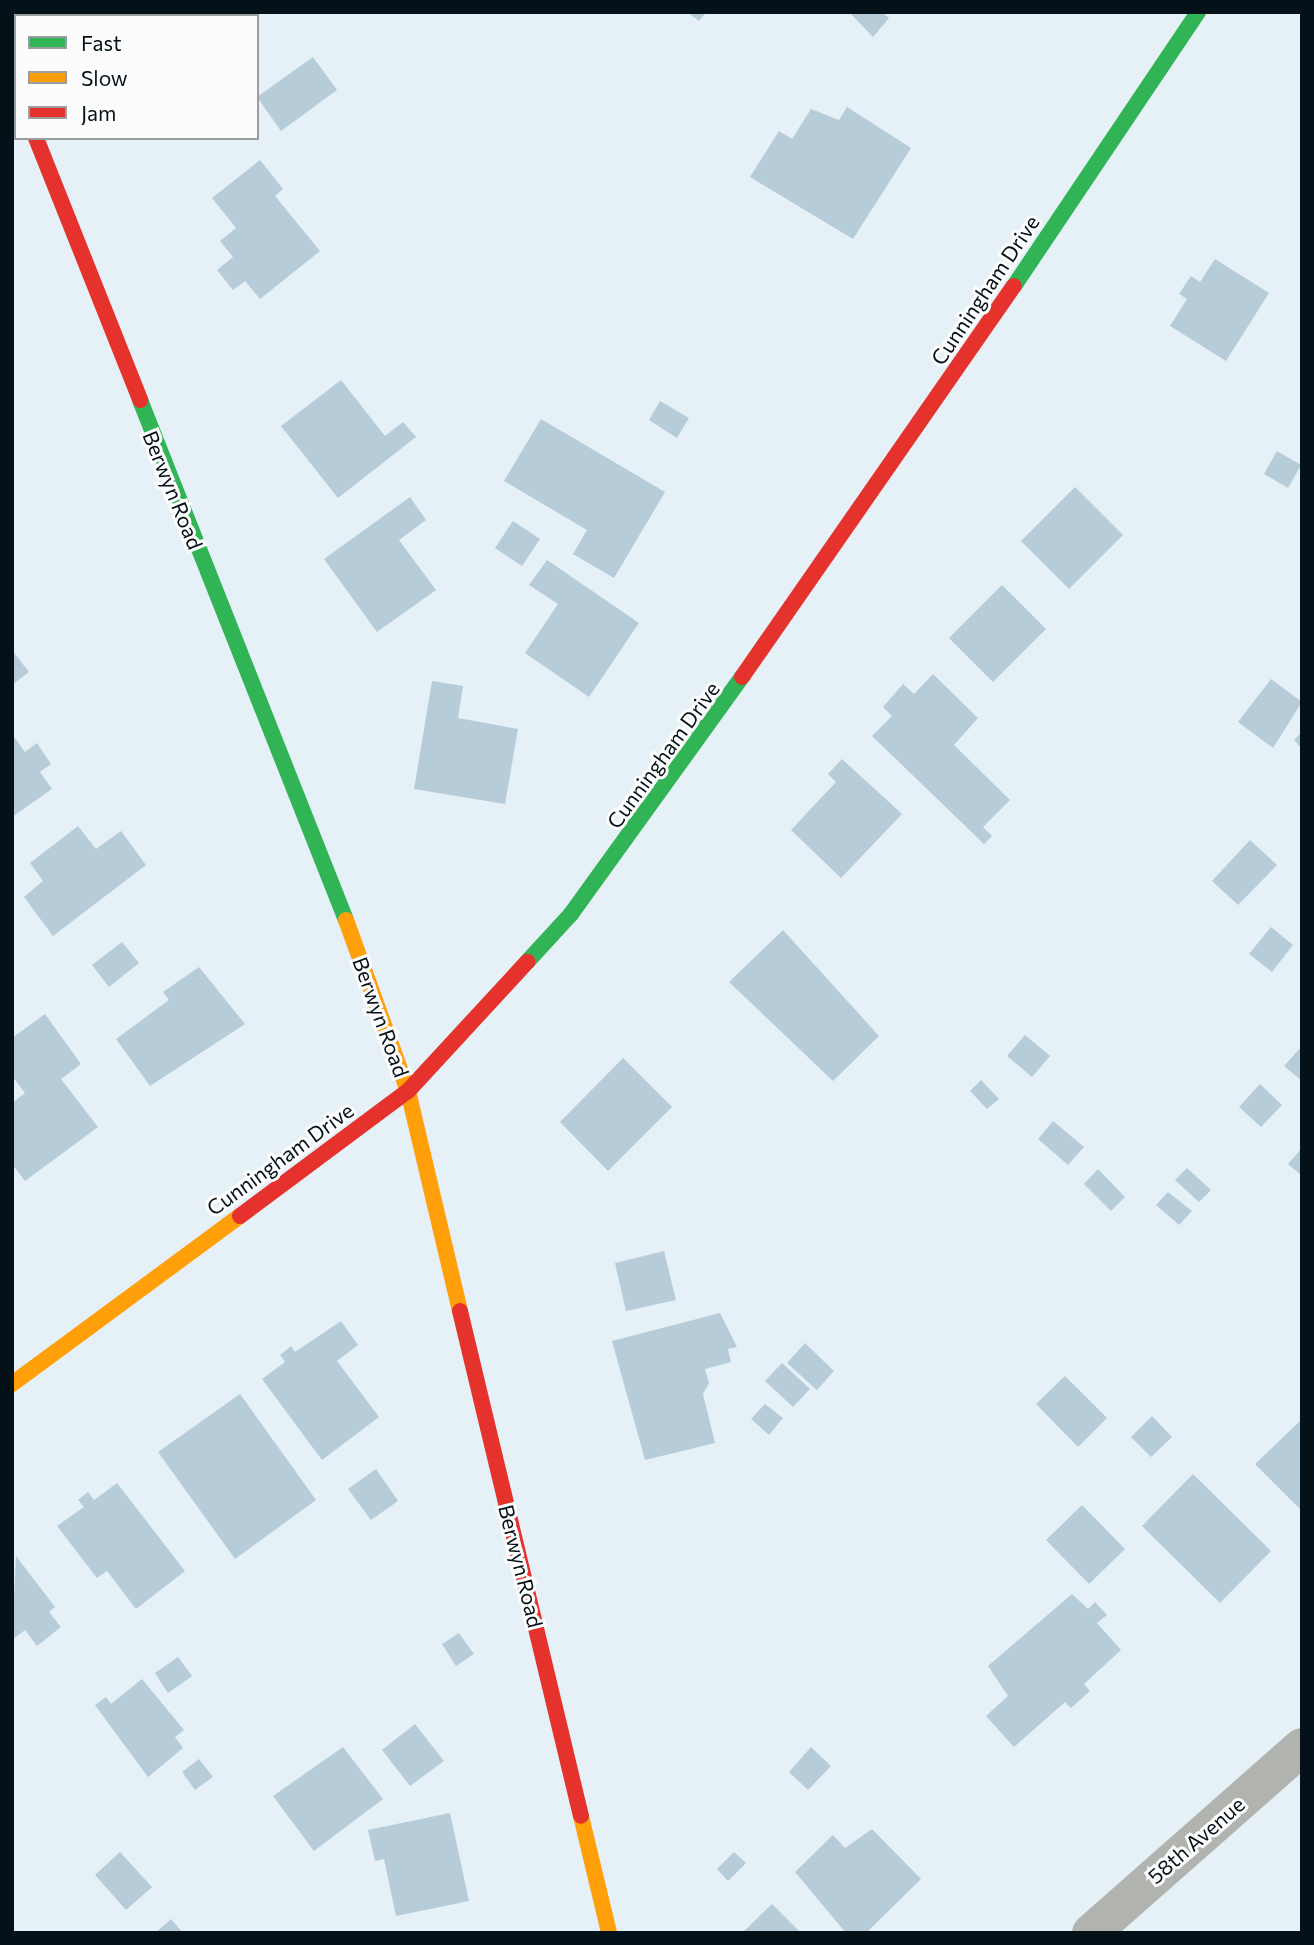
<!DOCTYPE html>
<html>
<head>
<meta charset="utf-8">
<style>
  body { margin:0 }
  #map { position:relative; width:1314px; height:1945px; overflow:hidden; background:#e5f0f7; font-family:Commissioner,sans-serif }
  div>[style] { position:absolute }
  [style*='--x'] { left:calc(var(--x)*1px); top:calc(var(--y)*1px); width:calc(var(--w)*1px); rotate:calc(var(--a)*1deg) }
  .building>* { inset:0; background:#b6ccd8 }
  .street>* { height:38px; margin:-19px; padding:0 19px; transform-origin:19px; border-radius:19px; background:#b0b3ae }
  .fast>* { height:16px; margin:-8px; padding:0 8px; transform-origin:8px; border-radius:8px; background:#30b455 }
  .slow>* { height:16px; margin:-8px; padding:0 8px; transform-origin:8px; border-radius:8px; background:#ff9f0a }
  .jam>* { height:16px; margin:-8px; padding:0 8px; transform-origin:8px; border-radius:8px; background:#e5322d }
  span { translate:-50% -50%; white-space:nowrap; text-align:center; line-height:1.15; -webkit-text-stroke:6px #fcfcfc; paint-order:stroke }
  .street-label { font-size:21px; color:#051118 }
  .frame { position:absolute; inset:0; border:14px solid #051118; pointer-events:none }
  .legend { position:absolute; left:14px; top:14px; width:245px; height:126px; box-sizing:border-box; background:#fcfcfc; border:2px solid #999ea1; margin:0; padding:9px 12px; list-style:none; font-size:21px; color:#051118 }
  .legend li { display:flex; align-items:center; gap:14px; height:35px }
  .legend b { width:35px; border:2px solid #999ea1 }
</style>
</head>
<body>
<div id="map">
  <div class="building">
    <div style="clip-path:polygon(145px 12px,237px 12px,240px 16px,148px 16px)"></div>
    <div style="clip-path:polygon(687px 12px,706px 12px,699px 21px)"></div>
    <div style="clip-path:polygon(849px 12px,882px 12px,889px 18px,873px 37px)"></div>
    <div style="clip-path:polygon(313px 57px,337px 90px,281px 131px,257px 97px)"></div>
    <div style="clip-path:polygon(847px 107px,911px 148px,853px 239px,750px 177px,779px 131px,792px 139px,811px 109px,839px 120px)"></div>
    <div style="clip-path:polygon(260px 160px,283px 189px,275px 196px,320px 251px,260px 299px,245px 281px,233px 290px,217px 270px,233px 257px,220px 241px,236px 228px,212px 198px)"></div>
    <div style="clip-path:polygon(1215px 259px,1269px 293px,1226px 361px,1170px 326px,1187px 299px,1179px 294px,1191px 276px,1200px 282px)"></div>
    <div style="clip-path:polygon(341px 380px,385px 436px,403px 422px,416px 437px,338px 498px,281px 426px)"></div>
    <div style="clip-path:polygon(660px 401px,689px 418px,677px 438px,649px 420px)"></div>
    <div style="clip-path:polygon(541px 419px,665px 492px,614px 578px,573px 554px,587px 530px,504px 481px)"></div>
    <div style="clip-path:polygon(1277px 451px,1301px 465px,1288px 488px,1264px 474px)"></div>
    <div style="clip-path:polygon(1075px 487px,1123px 535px,1069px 589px,1021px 541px)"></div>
    <div style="clip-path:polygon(410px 497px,426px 520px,399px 540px,436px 590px,377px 632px,324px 559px)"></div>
    <div style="clip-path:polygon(513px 521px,540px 539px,522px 566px,495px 548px)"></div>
    <div style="clip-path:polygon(547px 560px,639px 623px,589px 697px,525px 653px,558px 604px,529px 585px)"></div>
    <div style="clip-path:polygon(1002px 585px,1046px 629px,993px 682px,949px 638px)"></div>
    <div style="clip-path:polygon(12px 650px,29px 672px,12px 685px)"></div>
    <div style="clip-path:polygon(933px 674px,978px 718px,954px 745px,1010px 800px,983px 827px,992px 836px,984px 844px,872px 736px,892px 716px,883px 707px,903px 684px,914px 694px)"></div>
    <div style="clip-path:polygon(1271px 679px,1302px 702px,1273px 748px,1238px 722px)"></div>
    <div style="clip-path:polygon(432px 681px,463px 686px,458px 718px,518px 729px,505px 804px,414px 789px)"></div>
    <div style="clip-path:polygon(1302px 732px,1302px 749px,1294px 740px)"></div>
    <div style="clip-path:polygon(12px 734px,25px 752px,37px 743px,51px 764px,40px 772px,52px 789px,12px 817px)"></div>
    <div style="clip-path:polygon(842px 759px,902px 814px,841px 878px,791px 830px,836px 782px,828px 774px)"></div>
    <div style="clip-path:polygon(78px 826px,96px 849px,121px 831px,146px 865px,53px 936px,24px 897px,43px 881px,30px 863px)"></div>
    <div style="clip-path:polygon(1250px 840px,1277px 865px,1238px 905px,1212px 881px)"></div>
    <div style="clip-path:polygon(1271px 927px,1293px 945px,1272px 972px,1249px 954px)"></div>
    <div style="clip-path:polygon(783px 930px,879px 1036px,833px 1081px,729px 982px)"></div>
    <div style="clip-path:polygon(122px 942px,139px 963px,109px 987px,92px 965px)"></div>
    <div style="clip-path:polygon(199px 967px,245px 1024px,150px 1086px,116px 1039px,169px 1000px,163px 992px)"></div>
    <div style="clip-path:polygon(45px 1014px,81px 1064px,61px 1079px,98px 1127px,25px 1181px,12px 1164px,12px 1103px,25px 1093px,12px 1076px,12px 1038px)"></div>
    <div style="clip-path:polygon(1025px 1035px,1050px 1056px,1032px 1077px,1007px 1056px)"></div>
    <div style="clip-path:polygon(1302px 1046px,1302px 1081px,1284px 1066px)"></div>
    <div style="clip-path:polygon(623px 1058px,672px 1107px,608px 1171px,560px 1122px)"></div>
    <div style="clip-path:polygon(981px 1080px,999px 1099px,987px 1109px,970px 1091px)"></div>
    <div style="clip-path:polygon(1260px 1084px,1282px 1105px,1261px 1127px,1239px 1107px)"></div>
    <div style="clip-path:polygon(1053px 1121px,1084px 1147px,1068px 1165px,1038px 1139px)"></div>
    <div style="clip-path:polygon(1302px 1148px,1302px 1176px,1288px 1164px)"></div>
    <div style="clip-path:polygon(1187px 1168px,1211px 1190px,1199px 1202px,1175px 1180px)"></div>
    <div style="clip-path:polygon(1098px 1169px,1125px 1197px,1111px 1211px,1084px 1184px)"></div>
    <div style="clip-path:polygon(1168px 1192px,1192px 1211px,1179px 1225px,1156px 1205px)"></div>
    <div style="clip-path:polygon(664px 1251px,676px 1300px,626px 1311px,615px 1263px)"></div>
    <div style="clip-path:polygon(720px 1313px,737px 1347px,728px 1349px,731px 1362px,705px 1369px,709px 1383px,703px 1394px,715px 1443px,645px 1460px,612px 1341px)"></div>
    <div style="clip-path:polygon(341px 1321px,358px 1345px,337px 1361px,379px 1417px,322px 1460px,262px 1379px,285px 1362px,280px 1355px,291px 1346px,295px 1352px)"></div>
    <div style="clip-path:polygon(805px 1343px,834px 1371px,817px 1390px,787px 1363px)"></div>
    <div style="clip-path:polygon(782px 1363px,810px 1389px,793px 1407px,765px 1381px)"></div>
    <div style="clip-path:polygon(1065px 1376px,1107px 1418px,1078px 1447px,1036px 1404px)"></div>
    <div style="clip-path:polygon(240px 1394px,316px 1500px,235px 1559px,158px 1452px)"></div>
    <div style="clip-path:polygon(765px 1404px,783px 1418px,769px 1435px,751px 1419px)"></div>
    <div style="clip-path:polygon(1152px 1416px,1172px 1437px,1151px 1457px,1131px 1437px)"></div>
    <div style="clip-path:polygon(1302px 1419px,1302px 1511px,1255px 1464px)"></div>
    <div style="clip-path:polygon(376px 1469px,398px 1501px,371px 1520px,348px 1489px)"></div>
    <div style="clip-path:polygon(1193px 1474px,1271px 1551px,1220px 1603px,1142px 1526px)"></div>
    <div style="clip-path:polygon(117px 1483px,185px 1571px,136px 1609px,107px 1571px,97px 1578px,57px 1526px,84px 1507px,78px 1500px,88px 1492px,94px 1500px)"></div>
    <div style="clip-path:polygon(1082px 1505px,1125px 1549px,1089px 1584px,1046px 1540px)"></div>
    <div style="clip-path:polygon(16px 1556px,55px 1607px,49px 1612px,61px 1627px,37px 1646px,25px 1630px,12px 1640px)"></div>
    <div style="clip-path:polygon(1072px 1594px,1088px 1609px,1095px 1602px,1107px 1615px,1097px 1623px,1121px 1650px,1084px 1684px,1090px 1691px,1071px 1708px,1065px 1702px,1014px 1747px,986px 1716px,1008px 1696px,988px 1666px)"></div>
    <div style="clip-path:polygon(459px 1633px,474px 1654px,456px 1666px,442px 1644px)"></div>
    <div style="clip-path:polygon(178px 1657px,192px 1676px,168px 1693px,155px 1673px)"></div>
    <div style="clip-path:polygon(142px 1679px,184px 1730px,175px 1737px,183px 1748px,148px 1777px,95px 1705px,106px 1697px,111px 1704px)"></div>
    <div style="clip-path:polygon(415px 1724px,444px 1761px,410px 1786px,382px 1750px)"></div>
    <div style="clip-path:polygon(343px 1747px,383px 1799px,314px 1851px,273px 1796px)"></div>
    <div style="clip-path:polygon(811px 1747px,831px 1766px,808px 1790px,789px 1772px)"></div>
    <div style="clip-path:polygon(199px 1759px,213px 1777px,195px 1790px,182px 1772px)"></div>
    <div style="clip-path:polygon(450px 1813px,469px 1901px,396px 1916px,384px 1859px,375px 1861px,368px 1830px)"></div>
    <div style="clip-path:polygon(872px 1829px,921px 1879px,866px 1933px,846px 1933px,795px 1872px,833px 1835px,845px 1848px)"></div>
    <div style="clip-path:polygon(120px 1852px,152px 1887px,126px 1910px,95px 1875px)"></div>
    <div style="clip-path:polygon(734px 1852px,746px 1863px,728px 1881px,717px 1869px)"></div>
    <div style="clip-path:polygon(772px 1904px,801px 1933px,742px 1933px)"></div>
    <div style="clip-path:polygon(171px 1919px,183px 1933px,155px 1933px)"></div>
  </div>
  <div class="street">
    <div style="--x:12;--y:76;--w:10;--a:66"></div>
    <div style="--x:1091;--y:1933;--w:281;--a:-41.4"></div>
  </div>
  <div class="fast">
    <div style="--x:1014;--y:286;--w:330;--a:-56.1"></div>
    <div style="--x:140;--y:400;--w:559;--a:68.39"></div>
    <div style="--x:527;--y:962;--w:65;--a:-47.5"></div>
    <div style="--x:571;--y:914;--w:292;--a:-54.2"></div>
  </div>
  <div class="slow">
    <div style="--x:346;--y:920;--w:182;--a:70.1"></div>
    <div style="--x:408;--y:1091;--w:226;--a:76.7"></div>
    <div style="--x:12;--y:1384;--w:283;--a:-36.4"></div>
    <div style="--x:581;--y:1816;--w:120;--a:76.5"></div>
  </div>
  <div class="jam">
    <div style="--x:36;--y:138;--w:282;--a:68.3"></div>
    <div style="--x:742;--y:677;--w:476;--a:-55.2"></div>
    <div style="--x:240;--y:1216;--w:209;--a:-36.7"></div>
    <div style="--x:408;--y:1091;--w:176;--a:-47.3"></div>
    <div style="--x:460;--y:1311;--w:519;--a:76.53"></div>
  </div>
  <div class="street-label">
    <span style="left:985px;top:290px;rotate:-56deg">Cunningham Drive</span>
    <span style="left:173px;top:490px;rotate:68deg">Berwyn Road</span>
    <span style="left:663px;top:755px;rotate:-54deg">Cunningham Drive</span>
    <span style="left:381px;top:1017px;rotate:70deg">Berwyn Road</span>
    <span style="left:280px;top:1159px;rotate:-36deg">Cunningham Drive</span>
    <span style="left:521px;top:1566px;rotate:76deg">Berwyn Road</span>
    <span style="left:1196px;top:1840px;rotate:-41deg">58th Avenue</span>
  </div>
  <div class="frame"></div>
  <ul class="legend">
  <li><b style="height:9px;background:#30b455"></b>Fast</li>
  <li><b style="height:9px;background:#ff9f0a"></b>Slow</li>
  <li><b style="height:9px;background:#e5322d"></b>Jam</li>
  </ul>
</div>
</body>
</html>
